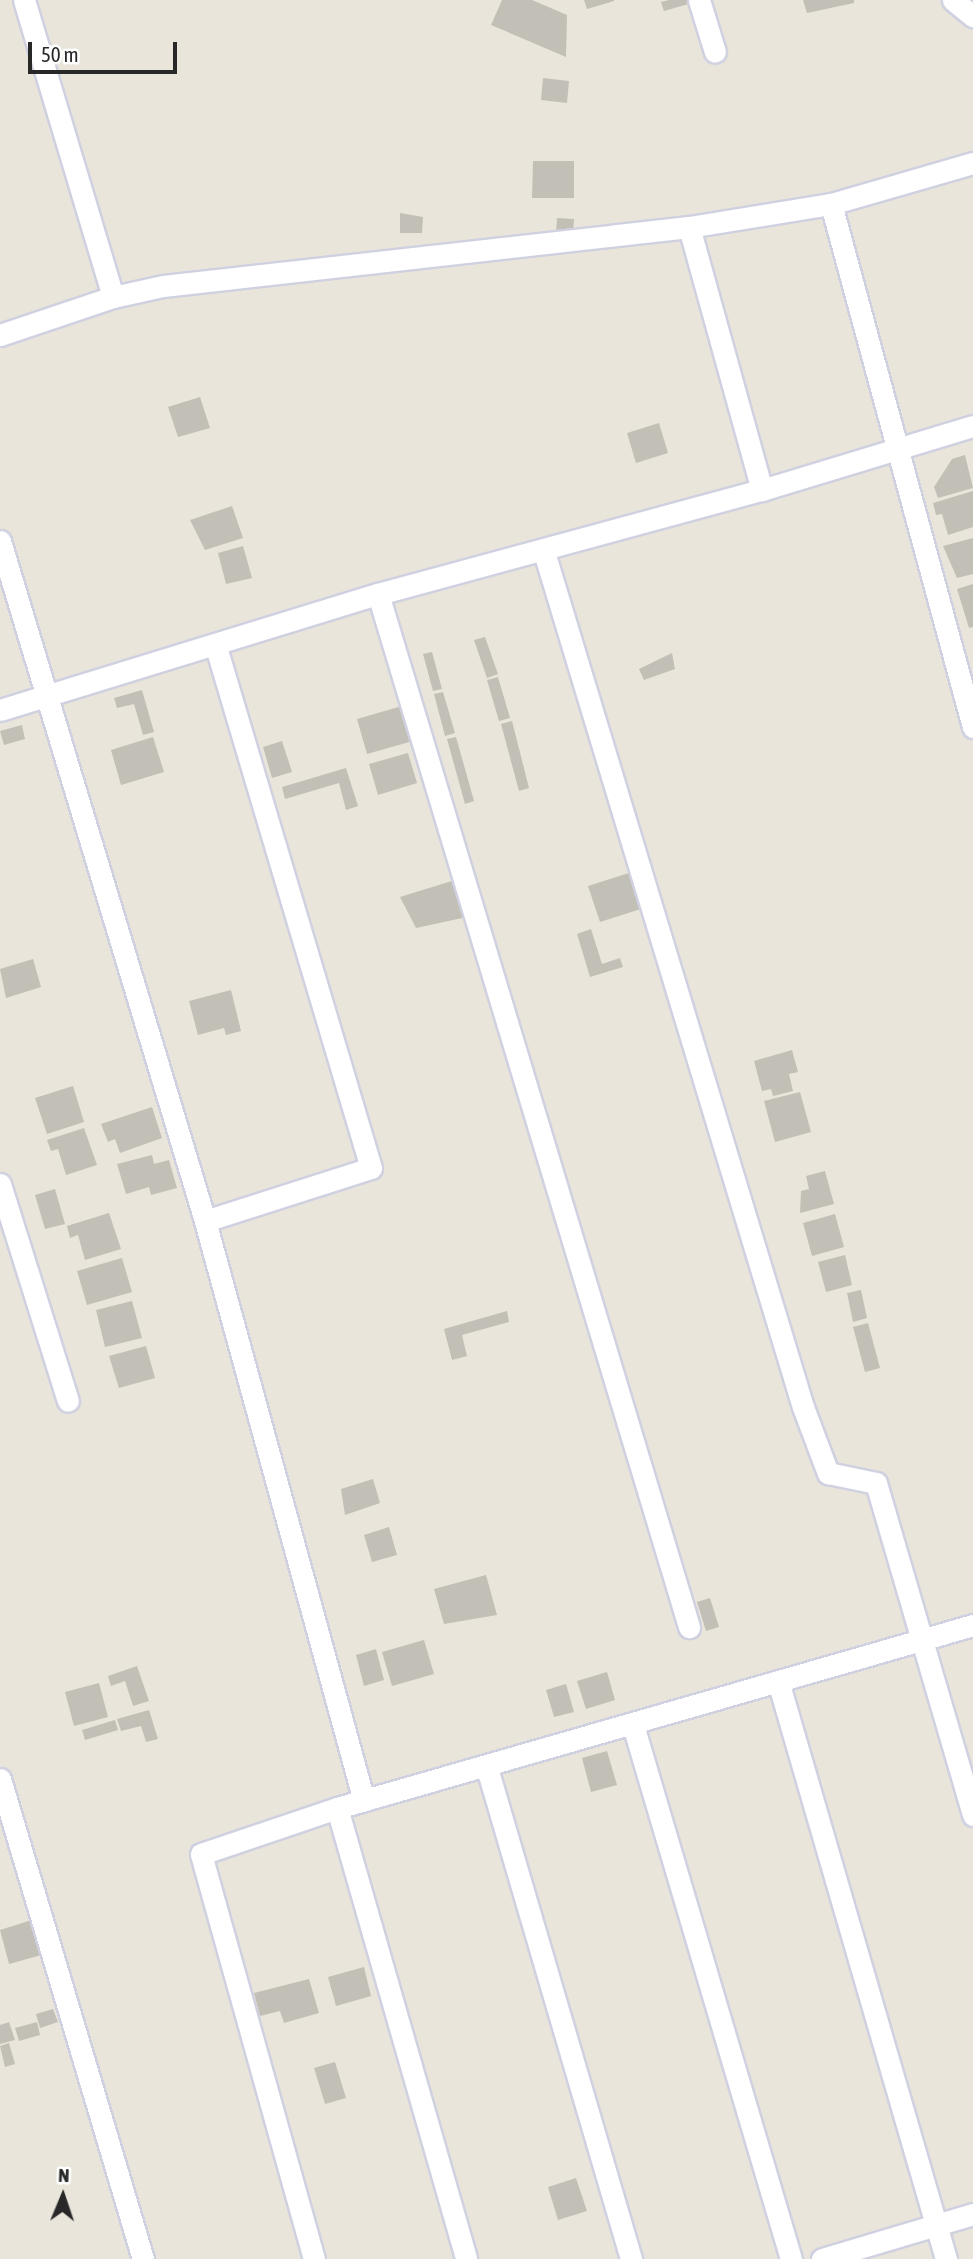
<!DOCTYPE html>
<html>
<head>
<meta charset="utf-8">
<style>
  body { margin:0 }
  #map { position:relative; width:973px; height:2259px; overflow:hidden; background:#e9e5db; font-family:"Asap Condensed",sans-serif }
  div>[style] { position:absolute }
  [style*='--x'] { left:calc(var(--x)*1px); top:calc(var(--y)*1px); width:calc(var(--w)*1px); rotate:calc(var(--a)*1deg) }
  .building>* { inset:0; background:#c2bfb6 }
  .roads { filter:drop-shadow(2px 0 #d0d1e0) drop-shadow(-2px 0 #d0d1e0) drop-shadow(0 2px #d0d1e0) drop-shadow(0 -2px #d0d1e0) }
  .minor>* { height:21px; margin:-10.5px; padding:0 10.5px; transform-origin:10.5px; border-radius:10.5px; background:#fff }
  span { translate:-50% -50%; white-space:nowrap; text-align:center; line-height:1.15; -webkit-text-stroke:5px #fff; paint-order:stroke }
  .north { position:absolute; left:28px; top:2161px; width:70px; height:70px; -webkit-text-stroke:5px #fff; paint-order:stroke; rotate:2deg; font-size:19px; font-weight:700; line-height:28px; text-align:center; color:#282828 }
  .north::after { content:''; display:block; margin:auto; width:24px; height:32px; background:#282828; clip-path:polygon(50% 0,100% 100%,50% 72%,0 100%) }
  .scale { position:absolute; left:28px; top:42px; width:149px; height:32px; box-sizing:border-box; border:4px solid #282828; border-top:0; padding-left:9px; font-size:21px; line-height:24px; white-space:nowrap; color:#282828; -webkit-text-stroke:5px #fff; paint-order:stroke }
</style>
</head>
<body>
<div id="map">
  <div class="building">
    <div style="clip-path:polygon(502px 0,532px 0,567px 15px,566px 57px,491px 25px)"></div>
    <div style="clip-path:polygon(584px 0,614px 0,614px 1px,587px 9px)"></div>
    <div style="clip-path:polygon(669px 0,691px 0,692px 3px,664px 11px,661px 2px)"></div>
    <div style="clip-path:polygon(803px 0,854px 0,854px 3px,807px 13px)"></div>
    <div style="clip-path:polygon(543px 78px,569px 81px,567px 103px,541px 100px)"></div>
    <div style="clip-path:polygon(533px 161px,574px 161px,574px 198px,532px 198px)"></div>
    <div style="clip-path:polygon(400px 213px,423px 217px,422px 233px,400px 233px)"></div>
    <div style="clip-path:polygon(557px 218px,574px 219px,573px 234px,556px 233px)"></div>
    <div style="clip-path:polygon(200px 397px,210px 428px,178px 437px,168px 407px)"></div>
    <div style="clip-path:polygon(659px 423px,668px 453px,636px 463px,627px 433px)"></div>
    <div style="clip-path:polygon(965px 455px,973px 488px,938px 498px,934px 487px,952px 459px)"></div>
    <div style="clip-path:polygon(973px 491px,973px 527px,948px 535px,942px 514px,936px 515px,933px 503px)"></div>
    <div style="clip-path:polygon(232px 506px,243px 538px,205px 550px,190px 520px)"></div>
    <div style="clip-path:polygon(973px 538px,973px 574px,957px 578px,943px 546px)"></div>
    <div style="clip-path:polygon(243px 546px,252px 578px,226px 584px,218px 553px)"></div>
    <div style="clip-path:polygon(973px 584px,973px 627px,969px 628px,957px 589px)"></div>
    <div style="clip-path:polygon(485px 637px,498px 674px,487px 678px,474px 640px)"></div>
    <div style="clip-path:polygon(432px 652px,442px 689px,433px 691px,423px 654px)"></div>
    <div style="clip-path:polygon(672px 653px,675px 669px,644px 680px,639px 669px)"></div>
    <div style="clip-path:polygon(498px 677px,510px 718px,499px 721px,487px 680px)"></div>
    <div style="clip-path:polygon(142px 690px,154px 732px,143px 735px,134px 704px,117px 708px,114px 698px)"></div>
    <div style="clip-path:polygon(443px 692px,455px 733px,445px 736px,434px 694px)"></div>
    <div style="clip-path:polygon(402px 706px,413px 741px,367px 754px,357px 719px)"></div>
    <div style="clip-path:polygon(512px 721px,529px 788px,519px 791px,501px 724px)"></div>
    <div style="clip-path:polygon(22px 725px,25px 739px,4px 745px,0 731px)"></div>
    <div style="clip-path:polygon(153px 737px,164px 772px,121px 785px,111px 750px)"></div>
    <div style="clip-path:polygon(456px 737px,474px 801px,465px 804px,447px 739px)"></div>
    <div style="clip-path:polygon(282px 741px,292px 772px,272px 778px,263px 747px)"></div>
    <div style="clip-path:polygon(408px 753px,417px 783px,378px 795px,369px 764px)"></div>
    <div style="clip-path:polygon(346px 768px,358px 806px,346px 810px,339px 783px,285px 799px,282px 787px)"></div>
    <div style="clip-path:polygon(635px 871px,647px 907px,600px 922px,588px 886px)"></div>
    <div style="clip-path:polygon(455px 880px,467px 917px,416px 928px,400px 897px)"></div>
    <div style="clip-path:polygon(591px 929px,602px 964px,620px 958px,623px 967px,590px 977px,577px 934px)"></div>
    <div style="clip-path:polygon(33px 959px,41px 987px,6px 998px,0 969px)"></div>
    <div style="clip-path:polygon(231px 990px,241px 1031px,226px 1035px,224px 1028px,198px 1035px,189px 1001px)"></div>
    <div style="clip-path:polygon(792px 1050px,798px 1072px,789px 1074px,793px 1091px,773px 1096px,771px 1089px,762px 1091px,754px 1061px)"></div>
    <div style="clip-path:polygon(73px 1086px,84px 1122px,47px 1134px,35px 1098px)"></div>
    <div style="clip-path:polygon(800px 1092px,811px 1132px,775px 1142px,764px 1101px)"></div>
    <div style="clip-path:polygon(152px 1107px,162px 1138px,120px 1153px,115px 1139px,108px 1142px,101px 1124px)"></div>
    <div style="clip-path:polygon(84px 1128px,97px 1165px,66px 1175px,58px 1149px,51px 1151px,47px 1140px)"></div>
    <div style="clip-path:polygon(152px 1155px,154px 1164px,169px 1160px,177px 1188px,151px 1195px,149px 1187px,126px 1194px,117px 1164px)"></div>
    <div style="clip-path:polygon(825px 1171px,834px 1204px,800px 1213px,801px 1191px,809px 1189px,806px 1176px)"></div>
    <div style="clip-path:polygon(55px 1189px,65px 1224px,45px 1229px,35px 1195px)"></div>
    <div style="clip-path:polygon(109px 1213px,121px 1249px,85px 1260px,78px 1235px,70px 1238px,67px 1226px)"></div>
    <div style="clip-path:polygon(835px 1214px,844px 1247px,812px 1256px,803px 1223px)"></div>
    <div style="clip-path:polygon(845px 1255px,852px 1285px,826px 1292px,818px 1262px)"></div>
    <div style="clip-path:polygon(122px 1258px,132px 1292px,87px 1305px,77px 1271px)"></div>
    <div style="clip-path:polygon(861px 1290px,867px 1318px,853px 1322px,847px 1293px)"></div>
    <div style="clip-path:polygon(132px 1301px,142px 1338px,105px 1347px,96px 1310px)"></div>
    <div style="clip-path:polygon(507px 1311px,509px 1322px,462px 1335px,467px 1356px,452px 1360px,444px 1329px)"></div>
    <div style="clip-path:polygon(868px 1323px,880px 1368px,865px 1372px,853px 1327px)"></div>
    <div style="clip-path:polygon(146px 1346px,155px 1378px,119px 1388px,109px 1356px)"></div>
    <div style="clip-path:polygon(373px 1479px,380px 1503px,345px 1515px,341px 1489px)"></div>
    <div style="clip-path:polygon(389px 1527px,397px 1555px,372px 1562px,364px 1535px)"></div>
    <div style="clip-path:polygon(486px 1575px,497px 1615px,444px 1624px,434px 1589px)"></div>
    <div style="clip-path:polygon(710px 1598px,719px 1627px,706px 1631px,697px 1602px)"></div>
    <div style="clip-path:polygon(424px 1640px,434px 1674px,392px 1686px,382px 1652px)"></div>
    <div style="clip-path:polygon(376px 1649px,384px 1680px,364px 1686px,356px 1655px)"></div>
    <div style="clip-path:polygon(137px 1666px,149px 1701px,133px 1706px,125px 1681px,111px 1686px,108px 1676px)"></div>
    <div style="clip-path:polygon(607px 1672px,615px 1700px,586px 1709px,577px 1681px)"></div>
    <div style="clip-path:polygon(99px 1683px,108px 1717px,74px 1726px,65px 1692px)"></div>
    <div style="clip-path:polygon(566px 1684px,574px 1712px,554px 1717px,546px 1690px)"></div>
    <div style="clip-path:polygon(149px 1710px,158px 1739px,146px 1742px,141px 1726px,121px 1731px,117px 1719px)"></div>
    <div style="clip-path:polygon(115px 1720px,118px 1730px,85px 1740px,82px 1730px)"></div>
    <div style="clip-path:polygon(607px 1751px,617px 1785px,591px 1792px,582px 1758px)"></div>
    <div style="clip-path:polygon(35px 1919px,45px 1954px,9px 1964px,0 1930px)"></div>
    <div style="clip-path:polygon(364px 1967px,371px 1996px,336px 2006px,328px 1977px)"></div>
    <div style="clip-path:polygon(309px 1979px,319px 2013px,284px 2023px,280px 2011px,260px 2016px,254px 1993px)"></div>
    <div style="clip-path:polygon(53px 2009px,58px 2022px,40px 2028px,36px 2014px)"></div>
    <div style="clip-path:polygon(9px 2022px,15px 2040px,0 2044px,0 2025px)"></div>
    <div style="clip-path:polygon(37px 2022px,40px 2035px,19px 2041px,15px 2028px)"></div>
    <div style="clip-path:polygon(9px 2043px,15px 2064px,5px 2067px,0 2046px)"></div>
    <div style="clip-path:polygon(335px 2062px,346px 2098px,325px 2104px,314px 2068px)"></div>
    <div style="clip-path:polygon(576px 2178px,587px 2211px,558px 2220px,548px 2187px)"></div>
  </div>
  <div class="roads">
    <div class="minor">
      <div style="--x:24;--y:0;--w:310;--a:73.3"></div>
      <div style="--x:699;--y:0;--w:54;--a:72.9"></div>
      <div style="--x:953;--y:0;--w:26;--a:39"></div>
      <div style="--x:831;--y:204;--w:542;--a:74.81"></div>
      <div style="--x:689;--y:227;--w:273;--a:74.5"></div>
      <div style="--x:0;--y:335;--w:119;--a:-18.6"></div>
      <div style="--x:113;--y:297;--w:51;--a:-12.4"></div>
      <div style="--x:163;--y:286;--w:529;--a:-6.4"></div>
      <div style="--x:689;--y:227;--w:144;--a:-9.2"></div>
      <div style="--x:831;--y:204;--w:148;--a:-16.1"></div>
      <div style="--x:0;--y:541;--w:710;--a:73.22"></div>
      <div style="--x:205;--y:1221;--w:601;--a:74.67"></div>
      <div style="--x:544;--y:552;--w:893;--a:73.15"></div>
      <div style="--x:803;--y:1407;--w:71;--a:69.3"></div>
      <div style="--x:828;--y:1473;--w:49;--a:11.8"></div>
      <div style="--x:876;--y:1483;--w:346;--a:73.7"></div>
      <div style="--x:378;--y:594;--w:1079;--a:73.24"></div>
      <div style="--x:0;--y:710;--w:395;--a:-17.1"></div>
      <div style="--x:378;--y:594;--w:398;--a:-15.2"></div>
      <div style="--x:762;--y:490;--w:220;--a:-16.9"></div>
      <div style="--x:0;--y:1184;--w:227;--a:72.6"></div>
      <div style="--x:205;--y:1221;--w:174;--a:-17.7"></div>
      <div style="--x:371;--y:1168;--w:544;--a:-106.57"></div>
      <div style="--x:778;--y:1681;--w:602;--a:73.79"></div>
      <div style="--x:633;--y:1725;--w:557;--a:73.52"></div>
      <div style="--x:487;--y:1768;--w:512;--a:73.65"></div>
      <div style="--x:0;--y:1779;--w:501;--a:73.41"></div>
      <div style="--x:337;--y:1808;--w:469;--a:74"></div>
      <div style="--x:314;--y:2259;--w:420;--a:-105.6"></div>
      <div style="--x:201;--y:1854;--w:144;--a:-18.7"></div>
      <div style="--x:337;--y:1808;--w:662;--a:-16.05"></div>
      <div style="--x:822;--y:2259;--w:158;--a:-16.6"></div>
    </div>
  </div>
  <div class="north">N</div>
  <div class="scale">50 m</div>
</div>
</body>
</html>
